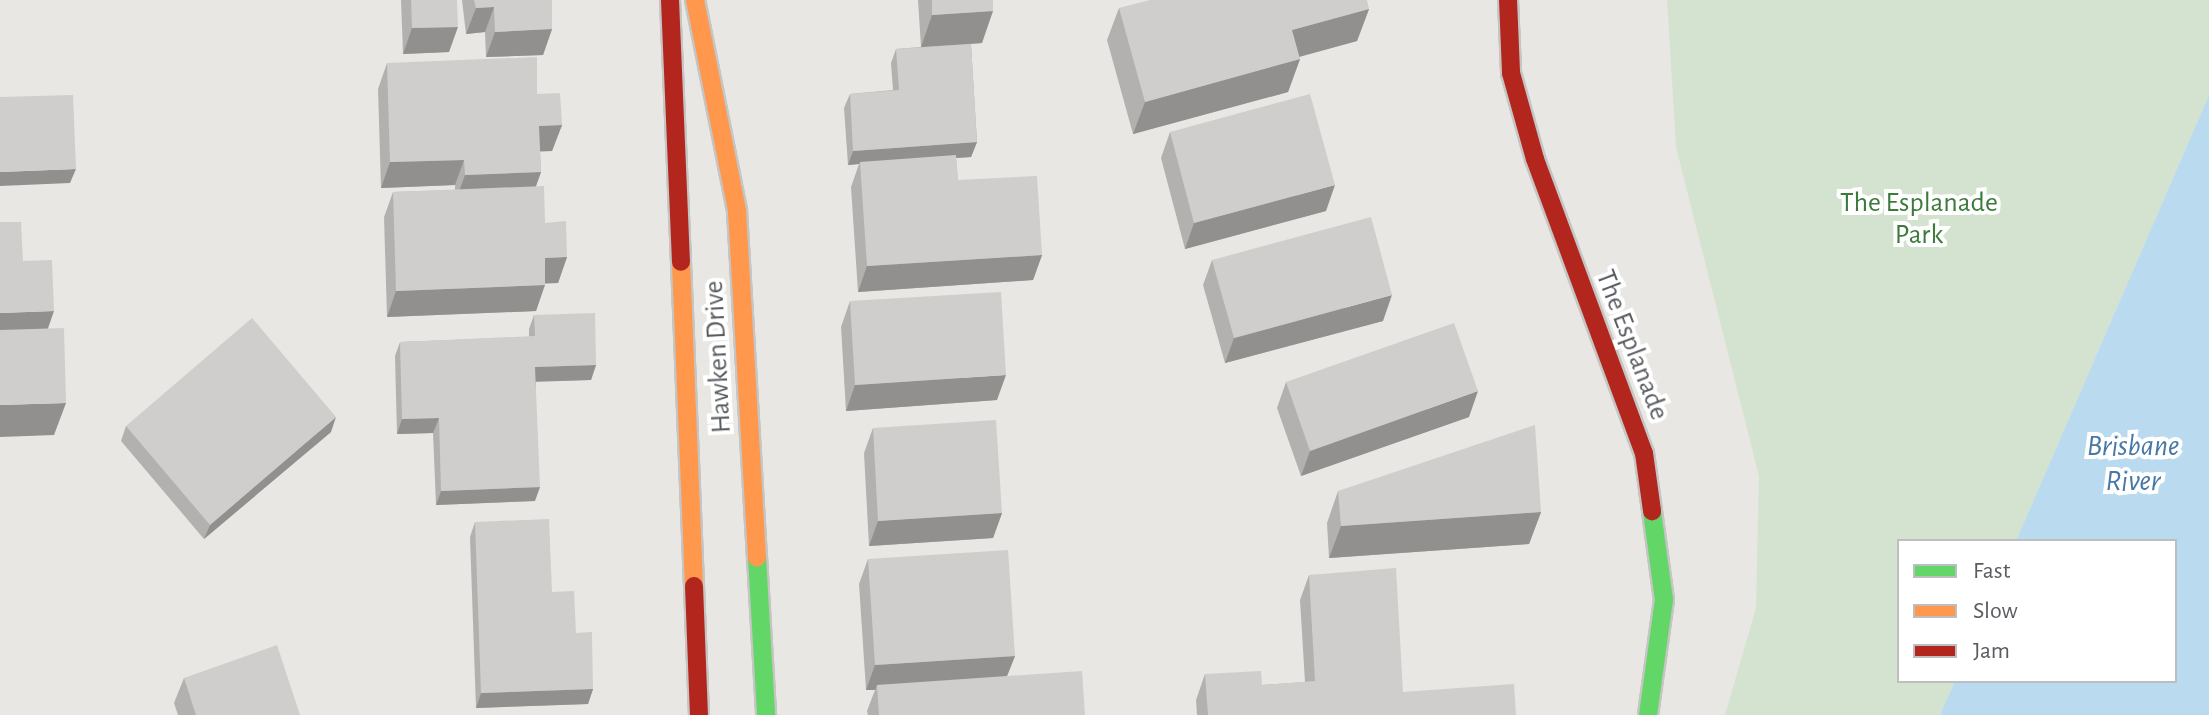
<!DOCTYPE html>
<html>
<head>
<meta charset="utf-8">
<style>
  body { margin:0 }
  #map { position:relative; width:2209px; height:715px; overflow:hidden; background:#e8e7e3; font-family:"Alegreya Sans",sans-serif }
  div>[style] { position:absolute }
  [style*='--x'] { left:calc(var(--x)*1px); top:calc(var(--y)*1px); width:calc(var(--w)*1px); rotate:calc(var(--a)*1deg) }
  .green>* { inset:0; background:#d3e3d0 }
  .water>* { inset:0; background:#badbef }
  .roads { filter:drop-shadow(2px 0 #c5c5c4) drop-shadow(-2px 0 #c5c5c4) drop-shadow(0 2px #c5c5c4) drop-shadow(0 -2px #c5c5c4) }
  .fast>* { height:18px; margin:-9px; padding:0 9px; transform-origin:9px; border-radius:9px; background:#63d668 }
  .slow>* { height:18px; margin:-9px; padding:0 9px; transform-origin:9px; border-radius:9px; background:#ff974d }
  .jam>* { height:18px; margin:-9px; padding:0 9px; transform-origin:9px; border-radius:9px; background:#b3261e }
  .wall>* { inset:0; background:#b2b1af }
  .shaded-wall>* { inset:0; background:#91908f }
  .building>* { inset:0; background:#cfcecc }
  span { translate:-50% -50%; white-space:nowrap; text-align:center; line-height:1.15; -webkit-text-stroke:8px #fff; paint-order:stroke }
  .park-label { font-size:28px; color:#3d7b3d }
  .street-label { font-size:28px; color:#595c60 }
  .water-label { font-size:30px; color:#4878a3; font-style:italic }
  .legend { position:absolute; left:1897px; top:539px; width:280px; height:144px; box-sizing:border-box; background:#fff; border:2px solid #bdbebf; margin:0; padding:10px 14px; list-style:none; font-size:24px; color:#595c60 }
  .legend li { display:flex; align-items:center; gap:16px; height:40px }
  .legend b { width:40px; border:2px solid #bdbebf }
</style>
</head>
<body>
<div id="map">
  <div class="green">
    <div style="clip-path:polygon(1667px 0,2209px 0,2209px 95px,2016px 541px,1899px 541px,1899px 681px,1955px 681px,1940px 715px,1725px 715px,1756px 608px,1759px 476px,1676px 147px)"></div>
  </div>
  <div class="water">
    <div style="clip-path:polygon(2209px 95px,2209px 715px,1940px 715px,1955px 681px,2175px 681px,2175px 541px,2016px 541px)"></div>
  </div>
  <div class="roads">
    <div class="fast">
      <div style="--x:757;--y:557;--w:158;--a:86.7"></div>
      <div style="--x:1648;--y:715;--w:116;--a:-82.1"></div>
      <div style="--x:1664;--y:600;--w:90;--a:-97.7"></div>
    </div>
    <div class="slow">
      <div style="--x:695;--y:0;--w:215;--a:78.7"></div>
      <div style="--x:737;--y:211;--w:347;--a:86.7"></div>
      <div style="--x:681;--y:262;--w:324;--a:87.7"></div>
    </div>
    <div class="jam">
      <div style="--x:670;--y:0;--w:262;--a:87.6"></div>
      <div style="--x:1508;--y:0;--w:73;--a:87.6"></div>
      <div style="--x:1511;--y:73;--w:89;--a:74.4"></div>
      <div style="--x:1535;--y:159;--w:314;--a:69.7"></div>
      <div style="--x:1644;--y:453;--w:59;--a:82.1"></div>
      <div style="--x:694;--y:586;--w:129;--a:87.8"></div>
    </div>
  </div>
  <div class="wall">
    <div style="clip-path:polygon(401px 0,457px 0,449px 52px,403px 54px)"></div>
    <div style="clip-path:polygon(462px 0,552px 0,552px 29px,543px 55px,486px 57px,485px 32px,466px 34px)"></div>
    <div style="clip-path:polygon(918px 0,993px 0,982px 43px,971px 44px,977px 142px,971px 157px,956px 158px,958px 180px,1042px 255px,1033px 280px,858px 292px,851px 187px,859px 164px,848px 165px,844px 108px,850px 94px,893px 90px,891px 63px,896px 49px,921px 47px)"></div>
    <div style="clip-path:polygon(1119px 8px,1369px 9px,1357px 41px,1299px 57px,1300px 59px,1288px 92px,1133px 134px,1107px 40px)"></div>
    <div style="clip-path:polygon(387px 63px,537px 94px,562px 125px,552px 151px,540px 151px,541px 172px,536px 186px,545px 223px,567px 257px,558px 283px,545px 283px,536px 311px,387px 317px,384px 217px,393px 192px,455px 190px,455px 185px,381px 188px,378px 89px)"></div>
    <div style="clip-path:polygon(1170px 132px,1326px 211px,1185px 249px,1161px 158px)"></div>
    <div style="clip-path:polygon(1212px 260px,1383px 321px,1225px 363px,1203px 285px)"></div>
    <div style="clip-path:polygon(850px 301px,997px 400px,846px 411px,841px 327px)"></div>
    <div style="clip-path:polygon(534px 315px,596px 365px,591px 380px,536px 381px,535px 501px,436px 505px,433px 433px,397px 434px,395px 356px,400px 342px,529px 337px,529px 329px)"></div>
    <div style="clip-path:polygon(1286px 382px,1469px 417px,1301px 476px,1277px 408px)"></div>
    <div style="clip-path:polygon(126px 426px,331px 432px,204px 539px,121px 441px)"></div>
    <div style="clip-path:polygon(873px 428px,1002px 513px,993px 538px,869px 546px,864px 453px)"></div>
    <div style="clip-path:polygon(1338px 491px,1541px 512px,1529px 544px,1329px 558px,1327px 523px)"></div>
    <div style="clip-path:polygon(475px 522px,552px 592px,576px 633px,593px 689px,588px 704px,476px 708px,470px 537px)"></div>
    <div style="clip-path:polygon(868px 559px,1015px 656px,1007px 676px,1085px 715px,868px 715px,867px 711px,875px 690px,866px 690px,859px 584px)"></div>
    <div style="clip-path:polygon(1309px 575px,1403px 692px,1516px 715px,1197px 715px,1196px 700px,1205px 674px,1262px 685px,1305px 682px,1300px 600px)"></div>
    <div style="clip-path:polygon(184px 678px,300px 715px,178px 715px,174px 703px)"></div>
  </div>
  <div class="shaded-wall">
    <div style="clip-path:polygon(494px 7px,485px 32px,466px 34px,476px 8px)"></div>
    <div style="clip-path:polygon(1369px 9px,1357px 41px,1280px 62px,1292px 30px)"></div>
    <div style="clip-path:polygon(993px 11px,982px 43px,921px 47px,932px 15px)"></div>
    <div style="clip-path:polygon(458px 27px,449px 52px,403px 54px,412px 28px)"></div>
    <div style="clip-path:polygon(552px 29px,543px 55px,486px 57px,495px 32px)"></div>
    <div style="clip-path:polygon(1300px 59px,1288px 92px,1133px 134px,1145px 102px)"></div>
    <div style="clip-path:polygon(562px 125px,552px 151px,530px 152px,539px 126px)"></div>
    <div style="clip-path:polygon(977px 142px,971px 157px,860px 164px,860px 162px,859px 164px,848px 165px,853px 151px)"></div>
    <div style="clip-path:polygon(464px 160px,455px 185px,381px 188px,390px 162px)"></div>
    <div style="clip-path:polygon(76px 169px,70px 183px,0 186px,0 172px)"></div>
    <div style="clip-path:polygon(541px 172px,532px 197px,456px 200px,465px 175px)"></div>
    <div style="clip-path:polygon(1335px 185px,1326px 211px,1185px 249px,1194px 223px)"></div>
    <div style="clip-path:polygon(1042px 255px,1033px 280px,858px 292px,867px 266px)"></div>
    <div style="clip-path:polygon(567px 257px,558px 283px,536px 284px,545px 258px)"></div>
    <div style="clip-path:polygon(545px 285px,536px 311px,387px 317px,396px 291px)"></div>
    <div style="clip-path:polygon(1392px 295px,1383px 321px,1225px 363px,1234px 338px)"></div>
    <div style="clip-path:polygon(54px 311px,45px 337px,0 338px,0 313px)"></div>
    <div style="clip-path:polygon(596px 365px,591px 380px,530px 382px,535px 367px)"></div>
    <div style="clip-path:polygon(1006px 375px,997px 400px,846px 411px,855px 385px)"></div>
    <div style="clip-path:polygon(1478px 391px,1469px 417px,1301px 476px,1310px 451px)"></div>
    <div style="clip-path:polygon(66px 403px,54px 435px,0 437px,0 405px)"></div>
    <div style="clip-path:polygon(336px 417px,331px 432px,204px 539px,210px 525px)"></div>
    <div style="clip-path:polygon(439px 418px,433px 433px,397px 434px,402px 419px)"></div>
    <div style="clip-path:polygon(540px 487px,535px 501px,436px 505px,441px 491px)"></div>
    <div style="clip-path:polygon(1541px 512px,1529px 544px,1329px 558px,1341px 526px)"></div>
    <div style="clip-path:polygon(1002px 513px,993px 538px,869px 546px,878px 521px)"></div>
    <div style="clip-path:polygon(1015px 656px,1005px 681px,877px 685px,875px 690px,866px 690px,875px 665px)"></div>
    <div style="clip-path:polygon(593px 689px,588px 704px,476px 708px,481px 693px)"></div>
  </div>
  <div class="building">
    <div style="clip-path:polygon(411px 0,457px 0,458px 27px,412px 28px)"></div>
    <div style="clip-path:polygon(474px 0,552px 0,552px 29px,495px 32px,494px 7px,476px 8px)"></div>
    <div style="clip-path:polygon(932px 0,993px 0,993px 11px,932px 15px)"></div>
    <div style="clip-path:polygon(1150px 0,1367px 0,1369px 9px,1292px 30px,1300px 59px,1145px 102px,1119px 8px)"></div>
    <div style="clip-path:polygon(971px 44px,977px 142px,853px 151px,850px 94px,899px 90px,896px 49px)"></div>
    <div style="clip-path:polygon(537px 57px,537px 94px,560px 93px,562px 125px,539px 126px,541px 172px,465px 175px,464px 160px,390px 162px,387px 63px)"></div>
    <div style="clip-path:polygon(1310px 94px,1335px 185px,1194px 223px,1170px 132px)"></div>
    <div style="clip-path:polygon(73px 95px,76px 169px,0 172px,0 97px)"></div>
    <div style="clip-path:polygon(956px 155px,958px 180px,1037px 176px,1042px 255px,867px 266px,860px 162px)"></div>
    <div style="clip-path:polygon(544px 186px,545px 223px,566px 221px,567px 257px,545px 258px,545px 285px,396px 291px,393px 192px)"></div>
    <div style="clip-path:polygon(1371px 217px,1392px 295px,1234px 338px,1212px 260px)"></div>
    <div style="clip-path:polygon(0 222px,21px 222px,23px 261px,52px 260px,54px 311px,0 313px)"></div>
    <div style="clip-path:polygon(1001px 292px,1006px 375px,855px 385px,850px 301px)"></div>
    <div style="clip-path:polygon(595px 313px,596px 365px,535px 367px,540px 487px,441px 491px,439px 418px,402px 419px,400px 342px,535px 336px,534px 315px)"></div>
    <div style="clip-path:polygon(252px 318px,336px 417px,210px 525px,126px 426px)"></div>
    <div style="clip-path:polygon(1454px 323px,1478px 391px,1310px 451px,1286px 382px)"></div>
    <div style="clip-path:polygon(64px 328px,66px 403px,0 405px,0 330px)"></div>
    <div style="clip-path:polygon(996px 420px,1002px 513px,878px 521px,873px 428px)"></div>
    <div style="clip-path:polygon(1535px 425px,1541px 512px,1341px 526px,1338px 491px)"></div>
    <div style="clip-path:polygon(549px 519px,552px 592px,574px 591px,576px 633px,592px 632px,593px 689px,481px 693px,475px 522px)"></div>
    <div style="clip-path:polygon(1008px 550px,1015px 656px,875px 665px,868px 559px)"></div>
    <div style="clip-path:polygon(1396px 568px,1403px 692px,1514px 684px,1516px 715px,1208px 715px,1205px 674px,1261px 671px,1262px 685px,1315px 681px,1309px 575px)"></div>
    <div style="clip-path:polygon(277px 645px,300px 715px,196px 715px,184px 678px)"></div>
    <div style="clip-path:polygon(1082px 671px,1085px 715px,879px 715px,877px 685px)"></div>
  </div>
  <div class="park-label">
    <span style="left:1919px;top:219px">The Esplanade<br>Park</span>
  </div>
  <div class="street-label">
    <span style="left:1632px;top:345px;rotate:69deg">The Esplanade</span>
    <span style="left:718px;top:357px;rotate:-93deg">Hawken Drive</span>
  </div>
  <div class="water-label">
    <span style="left:2133px;top:463px">Brisbane<br>River</span>
  </div>
  <ul class="legend">
  <li><b style="height:10px;background:#63d668"></b>Fast</li>
  <li><b style="height:10px;background:#ff974d"></b>Slow</li>
  <li><b style="height:10px;background:#b3261e"></b>Jam</li>
  </ul>
</div>
</body>
</html>
